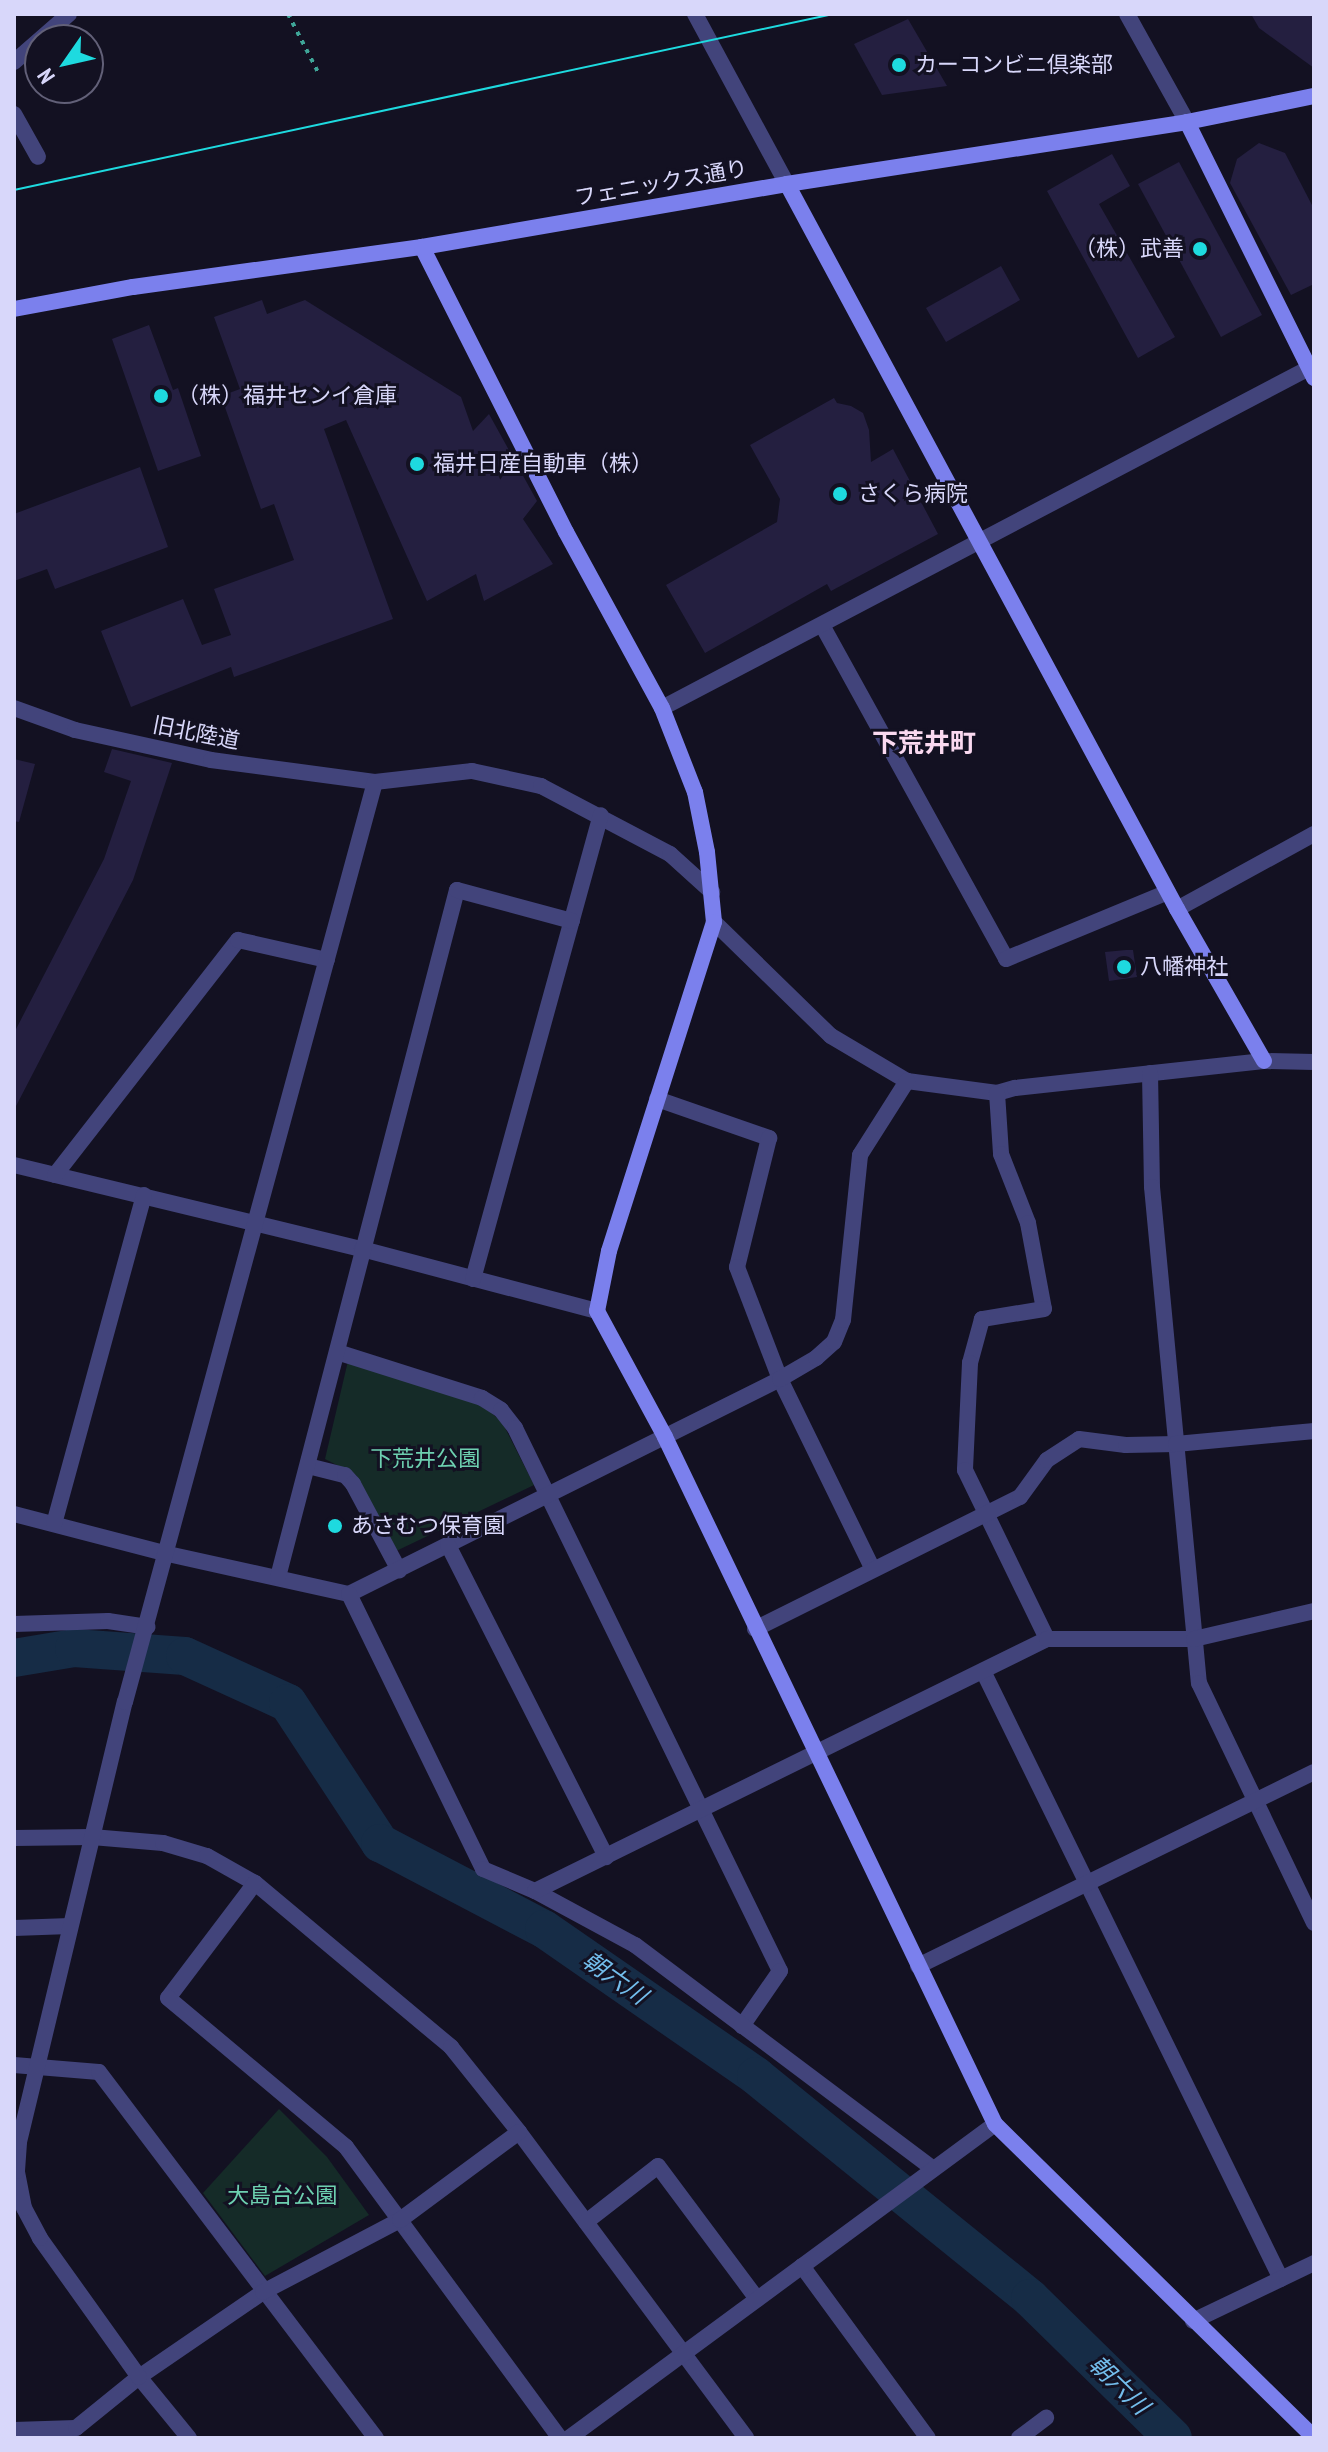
<!DOCTYPE html>
<html>
<head>
<meta charset="utf-8">
<style>
  body { margin:0 }
  #map { position:relative; width:1328px; height:2452px; overflow:hidden; background:#131122; font-family:"PT Sans Narrow","Noto Sans JP",sans-serif }
  div>[style] { position:absolute }
  [style*='--x'] { left:calc(var(--x)*1px); top:calc(var(--y)*1px); width:calc(var(--w)*1px); rotate:calc(var(--a)*1deg) }
  .green>* { inset:0; background:#152b28 }
  .river>* { height:38px; margin:-19px; padding:0 19px; transform-origin:19px; border-radius:19px; background:#162c46 }
  .building>* { inset:0; background:#241f40 }
  .path>* { height:4px; margin-top:-2px; transform-origin:0; background:repeating-linear-gradient(90deg,#3fa698 0 4px,transparent 0 10px) }
  .street>* { height:16px; margin:-8px; padding:0 8px; transform-origin:8px; border-radius:8px; background:#42447b }
  .secondary>* { height:16px; margin:-8px; padding:0 8px; transform-origin:8px; border-radius:8px; background:#7b80ed }
  .tram>* { height:2px; margin:-1px; padding:0 1px; transform-origin:1px; border-radius:1px; background:#1edadf }
  .dots>* { width:22px; height:22px; translate:-50% -50%; box-sizing:border-box; border:4px solid #131122; border-radius:50% }
  span { translate:-50% -50%; white-space:nowrap; text-align:center; line-height:1.15; -webkit-text-stroke:6px #131122; paint-order:stroke }
  .poi-label { font-size:22px; color:#d8d7fa }
  .left { translate:0 -50%; text-align:left }
  .right { translate:-100% -50%; text-align:right }
  .street-label { font-size:22px; color:#d8d7fa }
  .park-label { font-size:22px; color:#6dd0b0 }
  .water-label { font-size:24px; color:#73bdec; font-style:italic }
  .quarter-label { font-size:26px; color:#fad9f0; font-weight:700 }
  .frame { position:absolute; inset:0; border:16px solid #d8d7fa; pointer-events:none }
  .north { position:absolute; left:24px; top:24px; width:80px; height:80px; box-sizing:border-box; background:#131122; border:2px solid #626078; border-radius:50%; rotate:236deg; font-size:22px; font-weight:700; line-height:32px; text-align:center; color:#d8d7fa }
  .north::after { content:''; display:block; margin:auto; width:28px; height:36px; background:#1edadf; clip-path:polygon(50% 0,100% 100%,50% 72%,0 100%) }
</style>
</head>
<body>
<div id="map">
  <div class="green">
    <div style="clip-path:polygon(348px 1361px,481px 1404px,502px 1422px,534px 1485px,392px 1553px,356px 1475px,325px 1459px)"></div>
    <div style="clip-path:polygon(279px 2109px,327px 2157px,369px 2215px,265px 2276px,203px 2193px)"></div>
  </div>
  <div class="river">
    <div style="--x:14;--y:1658;--w:61;--a:-9.5"></div>
    <div style="--x:74;--y:1648;--w:111;--a:4.1"></div>
    <div style="--x:185;--y:1656;--w:113;--a:24.5"></div>
    <div style="--x:288;--y:1703;--w:168;--a:56.7"></div>
    <div style="--x:380;--y:1843;--w:185;--a:27.7"></div>
    <div style="--x:544;--y:1929;--w:258;--a:34.7"></div>
    <div style="--x:756;--y:2076;--w:353;--a:39"></div>
    <div style="--x:1030;--y:2298;--w:200;--a:44.4"></div>
  </div>
  <div class="building">
    <div style="clip-path:polygon(1251px 14px,1314px 14px,1314px 68px,1259px 28px)"></div>
    <div style="clip-path:polygon(908px 19px,947px 86px,882px 95px,854px 44px)"></div>
    <div style="clip-path:polygon(1259px 143px,1285px 153px,1314px 209px,1314px 284px,1291px 295px,1230px 183px,1237px 159px)"></div>
    <div style="clip-path:polygon(1112px 154px,1130px 186px,1099px 204px,1175px 337px,1138px 358px,1047px 191px)"></div>
    <div style="clip-path:polygon(1179px 162px,1262px 315px,1221px 337px,1138px 184px)"></div>
    <div style="clip-path:polygon(1001px 266px,1020px 300px,946px 342px,926px 308px)"></div>
    <div style="clip-path:polygon(262px 300px,267px 314px,305px 300px,461px 397px,473px 431px,489px 414px,537px 501px,523px 519px,553px 564px,484px 601px,476px 574px,427px 601px,346px 420px,324px 429px,393px 619px,234px 677px,231px 667px,131px 707px,101px 631px,183px 599px,202px 645px,231px 635px,214px 589px,294px 560px,274px 504px,261px 509px,221px 396px,240px 389px,214px 317px)"></div>
    <div style="clip-path:polygon(149px 325px,173px 390px,178px 388px,201px 456px,158px 471px,112px 339px)"></div>
    <div style="clip-path:polygon(834px 398px,837px 403px,851px 406px,863px 413px,869px 430px,871px 462px,893px 449px,938px 534px,831px 591px,827px 584px,705px 653px,666px 585px,777px 522px,780px 499px,750px 445px)"></div>
    <div style="clip-path:polygon(140px 467px,168px 547px,55px 589px,47px 569px,14px 581px,14px 514px)"></div>
    <div style="clip-path:polygon(112px 749px,172px 763px,133px 880px,14px 1110px,14px 1033px,104px 859px,131px 781px,104px 772px)"></div>
    <div style="clip-path:polygon(14px 759px,35px 764px,19px 822px,14px 821px)"></div>
    <div style="clip-path:polygon(1126px 950px,1133px 950px,1137px 977px,1109px 981px,1105px 952px)"></div>
  </div>
  <div class="path">
    <div style="--x:288;--y:14;--w:68;--a:62.7"></div>
  </div>
  <div class="street">
    <div style="--x:695;--y:14;--w:193;--a:61.6"></div>
    <div style="--x:1127;--y:14;--w:124;--a:60.9"></div>
    <div style="--x:14;--y:62;--w:73;--a:-41.1"></div>
    <div style="--x:14;--y:114;--w:49;--a:60.8"></div>
    <div style="--x:822;--y:625;--w:381;--a:61.1"></div>
    <div style="--x:1006;--y:959;--w:175;--a:-22.5"></div>
    <div style="--x:14;--y:708;--w:65;--a:19.8"></div>
    <div style="--x:75;--y:730;--w:139;--a:12.4"></div>
    <div style="--x:211;--y:760;--w:165;--a:7.6"></div>
    <div style="--x:375;--y:782;--w:98;--a:-6.5"></div>
    <div style="--x:472;--y:771;--w:71;--a:12.3"></div>
    <div style="--x:541;--y:786;--w:146;--a:27.8"></div>
    <div style="--x:670;--y:854;--w:57;--a:42.1"></div>
    <div style="--x:662;--y:708;--w:731;--a:-27.72"></div>
    <div style="--x:1177;--y:909;--w:156;--a:-28.7"></div>
    <div style="--x:714;--y:922;--w:163;--a:44.3"></div>
    <div style="--x:831;--y:1036;--w:88;--a:30.6"></div>
    <div style="--x:907;--y:1081;--w:91;--a:7.6"></div>
    <div style="--x:997;--y:1093;--w:19;--a:-16"></div>
    <div style="--x:1015;--y:1088;--w:250;--a:-6.2"></div>
    <div style="--x:1264;--y:1061;--w:50;--a:1.1"></div>
    <div style="--x:1150;--y:1073;--w:114;--a:89"></div>
    <div style="--x:1152;--y:1187;--w:498;--a:84.6"></div>
    <div style="--x:1199;--y:1683;--w:266;--a:64.4"></div>
    <div style="--x:997;--y:1093;--w:61;--a:86.2"></div>
    <div style="--x:1001;--y:1154;--w:74;--a:68.6"></div>
    <div style="--x:1028;--y:1223;--w:87;--a:79.5"></div>
    <div style="--x:1044;--y:1309;--w:63;--a:170.8"></div>
    <div style="--x:982;--y:1319;--w:46;--a:105.3"></div>
    <div style="--x:970;--y:1363;--w:107;--a:92.7"></div>
    <div style="--x:965;--y:1470;--w:188;--a:64.1"></div>
    <div style="--x:657;--y:1099;--w:119;--a:19.2"></div>
    <div style="--x:769;--y:1138;--w:133;--a:103.9"></div>
    <div style="--x:737;--y:1267;--w:120;--a:69"></div>
    <div style="--x:780;--y:1379;--w:212;--a:64"></div>
    <div style="--x:14;--y:1165;--w:358;--a:13.6"></div>
    <div style="--x:362;--y:1249;--w:243;--a:14.8"></div>
    <div style="--x:55;--y:1175;--w:298;--a:-52.1"></div>
    <div style="--x:238;--y:940;--w:91;--a:12.7"></div>
    <div style="--x:473;--y:1279;--w:481;--a:-74.6"></div>
    <div style="--x:337;--y:1352;--w:152;--a:17.6"></div>
    <div style="--x:482;--y:1398;--w:22;--a:32"></div>
    <div style="--x:501;--y:1410;--w:23;--a:52"></div>
    <div style="--x:515;--y:1428;--w:604;--a:63.99"></div>
    <div style="--x:780;--y:1971;--w:67;--a:124.6"></div>
    <div style="--x:308;--y:1466;--w:38;--a:14"></div>
    <div style="--x:345;--y:1475;--w:12;--a:48"></div>
    <div style="--x:353;--y:1484;--w:98;--a:61.9"></div>
    <div style="--x:14;--y:1514;--w:159;--a:14.6"></div>
    <div style="--x:168;--y:1554;--w:185;--a:12.5"></div>
    <div style="--x:349;--y:1594;--w:482;--a:-26.5"></div>
    <div style="--x:780;--y:1379;--w:42;--a:-30.3"></div>
    <div style="--x:816;--y:1358;--w:24;--a:-42"></div>
    <div style="--x:834;--y:1342;--w:24;--a:-68"></div>
    <div style="--x:843;--y:1320;--w:166;--a:-84.1"></div>
    <div style="--x:860;--y:1155;--w:88;--a:-57.6"></div>
    <div style="--x:54;--y:1524;--w:341;--a:-74.7"></div>
    <div style="--x:448;--y:1545;--w:350;--a:63.1"></div>
    <div style="--x:278;--y:1577;--w:710;--a:-75.4"></div>
    <div style="--x:457;--y:890;--w:119;--a:15.1"></div>
    <div style="--x:349;--y:1594;--w:306;--a:64"></div>
    <div style="--x:483;--y:1869;--w:56;--a:22.9"></div>
    <div style="--x:535;--y:1891;--w:114;--a:28.4"></div>
    <div style="--x:635;--y:1945;--w:373;--a:36.9"></div>
    <div style="--x:14;--y:1624;--w:94;--a:-1.8"></div>
    <div style="--x:108;--y:1621;--w:40;--a:8.5"></div>
    <div style="--x:755;--y:1629;--w:296;--a:-26.5"></div>
    <div style="--x:1020;--y:1497;--w:46;--a:-53.9"></div>
    <div style="--x:1047;--y:1460;--w:38;--a:-33"></div>
    <div style="--x:1079;--y:1439;--w:47;--a:7.3"></div>
    <div style="--x:1126;--y:1445;--w:50;--a:-1.1"></div>
    <div style="--x:1176;--y:1444;--w:139;--a:-5.4"></div>
    <div style="--x:983;--y:1671;--w:677;--a:63.89"></div>
    <div style="--x:14;--y:1838;--w:78;--a:-0.7"></div>
    <div style="--x:92;--y:1837;--w:71;--a:4.8"></div>
    <div style="--x:163;--y:1843;--w:46;--a:16.5"></div>
    <div style="--x:207;--y:1856;--w:55;--a:29.4"></div>
    <div style="--x:255;--y:1883;--w:256;--a:39.9"></div>
    <div style="--x:451;--y:2047;--w:109;--a:51.3"></div>
    <div style="--x:519;--y:2132;--w:381;--a:53.4"></div>
    <div style="--x:255;--y:1883;--w:144;--a:127.1"></div>
    <div style="--x:168;--y:1998;--w:232;--a:39.9"></div>
    <div style="--x:346;--y:2147;--w:361;--a:53.7"></div>
    <div style="--x:535;--y:1891;--w:571;--a:-26.21"></div>
    <div style="--x:1047;--y:1639;--w:147;--a:0"></div>
    <div style="--x:1194;--y:1639;--w:123;--a:-13.1"></div>
    <div style="--x:14;--y:1928;--w:56;--a:-2"></div>
    <div style="--x:918;--y:1966;--w:441;--a:-26.1"></div>
    <div style="--x:14;--y:2065;--w:85;--a:4.7"></div>
    <div style="--x:99;--y:2072;--w:459;--a:52.9"></div>
    <div style="--x:586;--y:2222;--w:91;--a:-37.9"></div>
    <div style="--x:658;--y:2166;--w:166;--a:53.3"></div>
    <div style="--x:802;--y:2266;--w:213;--a:53.8"></div>
    <div style="--x:1193;--y:2321;--w:134;--a:-25.6"></div>
    <div style="--x:14;--y:2430;--w:62;--a:-1.8"></div>
    <div style="--x:76;--y:2428;--w:81;--a:-39"></div>
    <div style="--x:139;--y:2377;--w:150;--a:-34.4"></div>
    <div style="--x:263;--y:2292;--w:155;--a:-27.7"></div>
    <div style="--x:400;--y:2220;--w:148;--a:-36.5"></div>
    <div style="--x:189;--y:2438;--w:79;--a:-129.3"></div>
    <div style="--x:139;--y:2377;--w:171;--a:-125.5"></div>
    <div style="--x:40;--y:2238;--w:34;--a:-118"></div>
    <div style="--x:24;--y:2208;--w:38;--a:-101"></div>
    <div style="--x:17;--y:2171;--w:29;--a:-86"></div>
    <div style="--x:19;--y:2142;--w:453;--a:-76.5"></div>
    <div style="--x:125;--y:1702;--w:953;--a:-74.8"></div>
    <div style="--x:569;--y:2438;--w:529;--a:-36.39"></div>
    <div style="--x:1019;--y:2438;--w:34;--a:-37"></div>
  </div>
  <div class="secondary">
    <div style="--x:1187;--y:122;--w:286;--a:63.6"></div>
    <div style="--x:787;--y:184;--w:823;--a:61.72"></div>
    <div style="--x:1177;--y:909;--w:175;--a:60.2"></div>
    <div style="--x:422;--y:247;--w:319;--a:63.2"></div>
    <div style="--x:566;--y:532;--w:200;--a:61.4"></div>
    <div style="--x:662;--y:708;--w:90;--a:68.6"></div>
    <div style="--x:695;--y:792;--w:61;--a:78.7"></div>
    <div style="--x:707;--y:852;--w:70;--a:84.3"></div>
    <div style="--x:714;--y:922;--w:345;--a:107.7"></div>
    <div style="--x:609;--y:1251;--w:61;--a:101.3"></div>
    <div style="--x:597;--y:1311;--w:143;--a:61.6"></div>
    <div style="--x:665;--y:1437;--w:762;--a:64.34"></div>
    <div style="--x:995;--y:2124;--w:447;--a:44.5"></div>
    <div style="--x:14;--y:309;--w:121;--a:-10.5"></div>
    <div style="--x:133;--y:287;--w:292;--a:-7.9"></div>
    <div style="--x:422;--y:247;--w:370;--a:-9.8"></div>
    <div style="--x:787;--y:184;--w:405;--a:-8.8"></div>
    <div style="--x:1187;--y:122;--w:130;--a:-11.6"></div>
  </div>
  <div class="tram">
    <div style="--x:14;--y:190;--w:838;--a:-12.13"></div>
  </div>
  <div class="dots">
    <div style="left:899px;top:65px;background:#1edadf"></div>
    <div style="left:1200px;top:249px;background:#1edadf"></div>
    <div style="left:161px;top:396px;background:#1edadf"></div>
    <div style="left:417px;top:464px;background:#1edadf"></div>
    <div style="left:840px;top:494px;background:#1edadf"></div>
    <div style="left:1124px;top:967px;background:#1edadf"></div>
    <div style="left:335px;top:1526px;background:#1edadf"></div>
  </div>
  <div class="poi-label">
    <span class="left" style="left:915px;top:65px">カーコンビニ倶楽部</span>
    <span class="right" style="left:1184px;top:249px">（株）武善</span>
    <span class="left" style="left:177px;top:396px">（株）福井センイ倉庫</span>
    <span class="left" style="left:433px;top:464px">福井日産自動車（株）</span>
    <span class="left" style="left:858px;top:494px">さくら病院</span>
    <span class="left" style="left:1140px;top:967px">八幡神社</span>
    <span class="left" style="left:351px;top:1526px">あさむつ保育園</span>
  </div>
  <div class="street-label">
    <span style="left:661px;top:183px;rotate:-10deg">フェニックス通り</span>
    <span style="left:196px;top:733px;rotate:11deg">旧北陸道</span>
  </div>
  <div class="park-label">
    <span style="left:425px;top:1459px">下荒井公園</span>
    <span style="left:282px;top:2196px">大島台公園</span>
  </div>
  <div class="water-label">
    <span style="left:615px;top:1978px;rotate:35deg">朝六川</span>
    <span style="left:1119px;top:2385px;rotate:44deg">朝六川</span>
  </div>
  <div class="quarter-label">
    <span style="left:924px;top:743px">下荒井町</span>
  </div>
  <div class="frame"></div>
  <div class="north">N</div>
</div>
</body>
</html>
